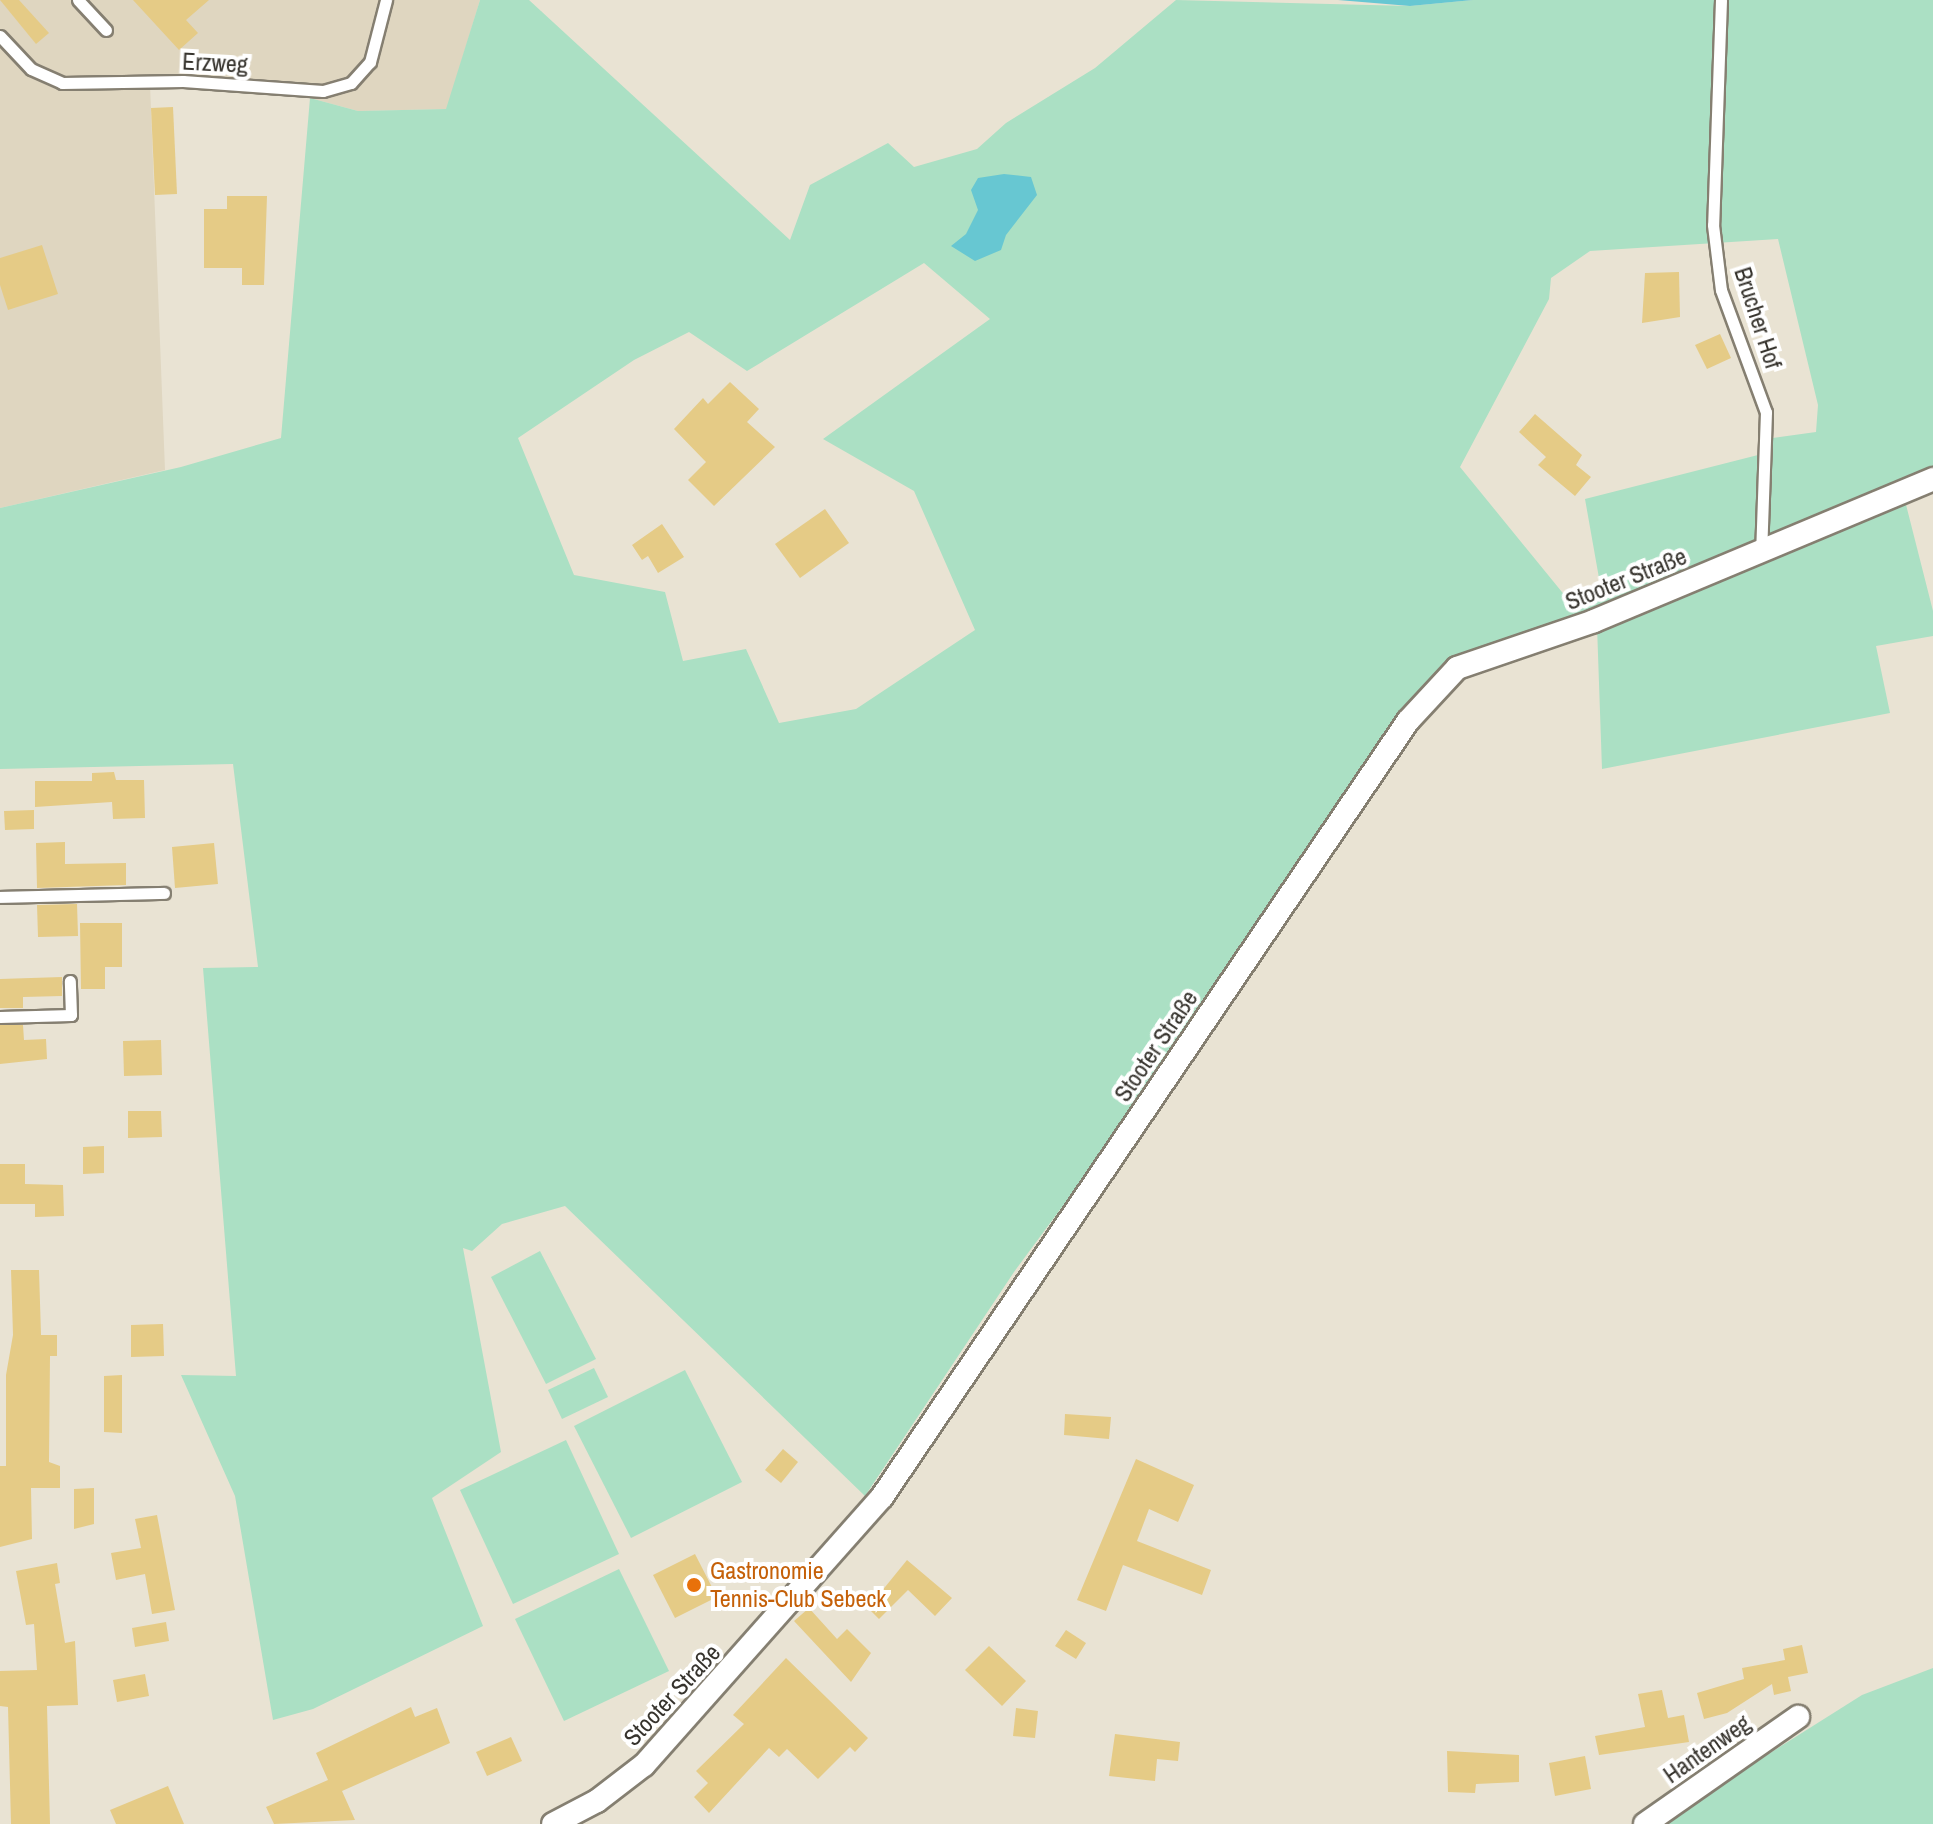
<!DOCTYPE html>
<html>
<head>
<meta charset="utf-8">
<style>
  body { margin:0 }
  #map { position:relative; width:1933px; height:1824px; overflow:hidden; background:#e9e3d3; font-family:"Archivo Narrow",sans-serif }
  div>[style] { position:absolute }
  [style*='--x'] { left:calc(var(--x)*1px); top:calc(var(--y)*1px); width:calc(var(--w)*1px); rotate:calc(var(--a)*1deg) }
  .built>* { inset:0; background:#dfd6c0 }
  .green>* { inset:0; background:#abe0c4 }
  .water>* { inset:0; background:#67c7d2 }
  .building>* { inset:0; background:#e5cb86 }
  .roads { filter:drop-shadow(2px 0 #857f71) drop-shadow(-2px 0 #857f71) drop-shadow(0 2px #857f71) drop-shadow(0 -2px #857f71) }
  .lane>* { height:11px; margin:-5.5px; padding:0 5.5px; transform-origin:5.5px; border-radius:5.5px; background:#fff }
  .street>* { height:22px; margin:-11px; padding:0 11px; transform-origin:11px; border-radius:11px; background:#fff }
  .dots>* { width:22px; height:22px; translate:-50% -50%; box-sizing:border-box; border:4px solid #fff; border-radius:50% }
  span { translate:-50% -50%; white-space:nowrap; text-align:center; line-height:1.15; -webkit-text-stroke:8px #fff; paint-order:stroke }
  .street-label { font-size:24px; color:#36332d }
  .food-label { font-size:24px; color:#c56008 }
  .left { translate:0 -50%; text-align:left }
</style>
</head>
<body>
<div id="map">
  <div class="built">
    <div style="clip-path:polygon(0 0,480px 0,447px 109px,358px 111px,310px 98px,150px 84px,165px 470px,0 508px)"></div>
  </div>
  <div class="green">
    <div style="clip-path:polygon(evenodd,480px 0,529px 0,790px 240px,810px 185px,888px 143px,914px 167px,977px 149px,1006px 123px,1095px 68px,1176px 0,1410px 6px,1473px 0,1933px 0,1933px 466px,1900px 481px,1933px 611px,1933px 636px,1876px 646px,1890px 713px,1602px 769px,1597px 626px,1470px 672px,1434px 703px,1014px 1272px,865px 1496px,565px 1206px,502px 1224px,472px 1251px,463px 1248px,501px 1452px,432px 1498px,483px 1626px,313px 1709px,273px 1720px,235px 1496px,181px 1375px,236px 1376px,203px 968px,258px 967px,233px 764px,0 769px,0 508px,181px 467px,281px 438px,310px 98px,358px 111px,446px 109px,480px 0,1778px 239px,1818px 405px,1816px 432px,1758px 440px,1758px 455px,1585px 499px,1602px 595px,1575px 608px,1460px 467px,1549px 299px,1551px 278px,1590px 251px,1778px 239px,480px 0,924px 263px,990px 319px,823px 439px,914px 491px,975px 630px,856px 709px,779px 723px,746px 649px,683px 661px,665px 592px,574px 575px,518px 438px,634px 360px,689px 332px,747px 371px,924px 263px)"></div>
    <div style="clip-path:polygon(540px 1251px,596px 1359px,546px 1384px,491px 1277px)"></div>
    <div style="clip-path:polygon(594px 1368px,608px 1397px,562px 1419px,548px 1390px)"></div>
    <div style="clip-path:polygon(685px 1370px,742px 1482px,631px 1538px,574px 1426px)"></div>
    <div style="clip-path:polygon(566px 1440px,619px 1554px,513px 1604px,460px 1490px)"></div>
    <div style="clip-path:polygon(619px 1569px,669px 1671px,564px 1721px,515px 1619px)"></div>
    <div style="clip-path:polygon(1933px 1668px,1933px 1824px,1658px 1824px,1862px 1695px)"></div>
  </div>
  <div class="water">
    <div style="clip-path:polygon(1338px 0,1473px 0,1410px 6px)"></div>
    <div style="clip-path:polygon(1004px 174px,1031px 177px,1037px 195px,1006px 235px,1001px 250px,975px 261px,951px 246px,966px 234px,978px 210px,971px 190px,978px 178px)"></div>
  </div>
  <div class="building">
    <div style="clip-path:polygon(0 0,19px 0,49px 33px,36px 44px)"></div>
    <div style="clip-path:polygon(133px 0,209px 0,186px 20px,198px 33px,179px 50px)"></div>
    <div style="clip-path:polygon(173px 107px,177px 194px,155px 195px,151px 108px)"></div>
    <div style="clip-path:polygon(227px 196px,267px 196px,264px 285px,242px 285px,242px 268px,204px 268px,204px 209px,227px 209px)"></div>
    <div style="clip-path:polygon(42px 245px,58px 294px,8px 310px,0 285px,0 258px)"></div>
    <div style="clip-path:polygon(1679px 272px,1680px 317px,1642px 323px,1645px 273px)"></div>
    <div style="clip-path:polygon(1720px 334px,1731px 358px,1707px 369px,1695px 345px)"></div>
    <div style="clip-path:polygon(730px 382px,759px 409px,747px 422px,775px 447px,714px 506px,688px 480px,706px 462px,674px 429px,703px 398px,708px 404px)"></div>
    <div style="clip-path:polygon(1535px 414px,1582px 455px,1576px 465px,1591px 477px,1575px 496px,1538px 465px,1546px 457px,1519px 432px)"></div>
    <div style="clip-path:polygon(825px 509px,849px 543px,800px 578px,775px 544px)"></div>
    <div style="clip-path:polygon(662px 524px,684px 557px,658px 573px,648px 556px,642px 560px,632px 545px)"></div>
    <div style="clip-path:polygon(114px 772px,116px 780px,144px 780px,145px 818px,113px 819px,112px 802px,35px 807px,35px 781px,92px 781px,92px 773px)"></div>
    <div style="clip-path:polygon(34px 810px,34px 829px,5px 830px,4px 811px)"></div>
    <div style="clip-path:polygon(65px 842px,65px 864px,126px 863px,126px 885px,37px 888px,36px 843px)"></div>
    <div style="clip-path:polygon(214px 843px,218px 884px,175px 888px,172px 847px)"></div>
    <div style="clip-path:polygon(77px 904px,78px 936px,38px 937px,37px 905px)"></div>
    <div style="clip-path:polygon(80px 923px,122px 923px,122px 967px,105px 967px,105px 989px,81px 989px)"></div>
    <div style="clip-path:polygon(62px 977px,62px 996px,23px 997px,23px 1008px,0 1008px,0 979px)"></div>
    <div style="clip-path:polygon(0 1025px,23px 1025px,24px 1040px,46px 1039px,47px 1059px,0 1064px)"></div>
    <div style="clip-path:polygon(161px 1040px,162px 1075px,124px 1076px,123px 1041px)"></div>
    <div style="clip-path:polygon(128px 1111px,161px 1111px,162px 1137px,128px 1138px)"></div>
    <div style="clip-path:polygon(104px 1146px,104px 1173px,83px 1174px,83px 1147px)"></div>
    <div style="clip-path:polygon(0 1164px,25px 1164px,25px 1184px,63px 1185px,64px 1216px,35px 1217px,35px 1204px,0 1204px)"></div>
    <div style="clip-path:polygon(11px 1270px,39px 1270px,41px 1335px,57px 1335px,57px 1356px,50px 1356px,49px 1462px,60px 1466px,60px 1488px,31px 1488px,32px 1539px,0 1547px,0 1466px,6px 1466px,6px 1375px,13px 1335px)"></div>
    <div style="clip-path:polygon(163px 1324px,164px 1356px,131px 1357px,131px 1325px)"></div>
    <div style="clip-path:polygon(122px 1375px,122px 1433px,104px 1432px,104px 1376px)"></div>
    <div style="clip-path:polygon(1065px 1414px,1111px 1417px,1109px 1439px,1064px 1435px)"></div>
    <div style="clip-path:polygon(783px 1449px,798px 1462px,781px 1483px,765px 1470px)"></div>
    <div style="clip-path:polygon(1136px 1459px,1194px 1485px,1178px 1522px,1149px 1509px,1137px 1541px,1211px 1570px,1202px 1595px,1123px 1565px,1106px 1611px,1077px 1600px)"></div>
    <div style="clip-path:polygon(94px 1488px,94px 1524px,74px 1529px,74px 1489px)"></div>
    <div style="clip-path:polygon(157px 1515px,175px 1610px,152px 1614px,145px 1574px,116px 1580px,111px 1553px,141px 1548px,135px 1519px)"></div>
    <div style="clip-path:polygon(695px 1554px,717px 1597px,675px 1618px,653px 1575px)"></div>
    <div style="clip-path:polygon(907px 1560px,952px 1598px,935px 1616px,908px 1590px,879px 1619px,868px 1608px)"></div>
    <div style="clip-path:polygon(57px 1563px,60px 1583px,55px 1584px,65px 1643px,75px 1641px,78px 1705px,47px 1706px,50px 1824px,11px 1824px,8px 1707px,0 1706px,0 1671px,37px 1670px,34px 1624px,26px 1625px,16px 1571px)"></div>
    <div style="clip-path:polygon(809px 1608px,837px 1639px,847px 1629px,871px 1653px,851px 1682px,794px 1621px)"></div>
    <div style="clip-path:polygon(166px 1622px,169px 1641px,135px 1647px,132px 1628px)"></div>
    <div style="clip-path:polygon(1066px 1630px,1086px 1643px,1076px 1659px,1055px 1646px)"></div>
    <div style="clip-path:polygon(1802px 1645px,1808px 1673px,1788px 1677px,1791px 1691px,1774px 1695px,1772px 1684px,1727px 1713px,1704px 1719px,1697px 1693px,1744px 1679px,1742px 1668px,1785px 1660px,1783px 1649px)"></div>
    <div style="clip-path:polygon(989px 1646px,1026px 1681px,1002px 1706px,965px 1670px)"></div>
    <div style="clip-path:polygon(786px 1658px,868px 1738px,855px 1752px,850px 1747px,818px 1779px,787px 1749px,779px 1757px,769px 1748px,709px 1813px,694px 1797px,708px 1783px,696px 1771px,744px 1724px,733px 1715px)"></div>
    <div style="clip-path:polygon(145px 1674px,149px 1696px,117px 1702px,113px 1680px)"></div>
    <div style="clip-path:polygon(1662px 1690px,1668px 1718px,1684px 1715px,1689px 1742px,1599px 1755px,1595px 1736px,1645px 1727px,1638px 1694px)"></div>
    <div style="clip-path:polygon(411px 1707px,415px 1717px,437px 1708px,450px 1743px,342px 1791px,355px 1820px,274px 1824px,266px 1807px,328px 1780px,316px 1753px)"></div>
    <div style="clip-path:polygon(1016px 1708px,1038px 1711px,1035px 1738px,1013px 1736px)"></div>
    <div style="clip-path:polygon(1115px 1734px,1180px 1742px,1178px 1761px,1157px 1759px,1155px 1781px,1109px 1776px)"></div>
    <div style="clip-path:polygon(511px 1737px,522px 1761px,487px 1776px,476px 1752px)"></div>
    <div style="clip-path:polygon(1447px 1751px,1519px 1755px,1519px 1782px,1476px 1784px,1475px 1793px,1448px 1792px)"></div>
    <div style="clip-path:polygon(1585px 1756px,1591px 1789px,1555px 1796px,1549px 1763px)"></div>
    <div style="clip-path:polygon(168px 1786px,184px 1824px,116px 1824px,110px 1810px)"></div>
  </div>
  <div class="roads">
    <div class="lane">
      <div style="--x:78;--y:0;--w:41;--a:47"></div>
      <div style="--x:1721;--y:0;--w:225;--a:92"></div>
      <div style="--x:1713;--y:225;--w:65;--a:83"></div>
      <div style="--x:1721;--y:290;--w:130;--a:69.8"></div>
      <div style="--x:1766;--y:412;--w:140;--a:92"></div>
      <div style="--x:0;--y:36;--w:45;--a:46.8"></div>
      <div style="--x:31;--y:69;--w:34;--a:24"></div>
      <div style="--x:62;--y:83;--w:121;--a:-0.9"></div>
      <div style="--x:183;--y:81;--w:140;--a:4.1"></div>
      <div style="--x:323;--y:91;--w:29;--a:-16"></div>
      <div style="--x:351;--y:83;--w:28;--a:-48"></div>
      <div style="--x:370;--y:62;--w:64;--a:-75.5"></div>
      <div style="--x:0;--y:897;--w:164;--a:-1.4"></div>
      <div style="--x:0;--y:1017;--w:71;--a:-1.6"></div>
      <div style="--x:71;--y:1015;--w:34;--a:-92"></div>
    </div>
    <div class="street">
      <div style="--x:553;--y:1824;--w:50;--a:-27.6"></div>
      <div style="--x:597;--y:1801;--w:59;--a:-37.5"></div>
      <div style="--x:644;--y:1765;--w:358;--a:-48.4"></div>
      <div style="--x:882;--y:1497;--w:937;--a:-55.87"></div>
      <div style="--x:1408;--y:721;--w:72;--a:-47.2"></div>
      <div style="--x:1457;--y:668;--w:145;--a:-18.9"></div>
      <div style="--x:1594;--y:621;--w:368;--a:-22.7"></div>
      <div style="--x:1645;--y:1824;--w:187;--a:-35"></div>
    </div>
  </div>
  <div class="dots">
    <div style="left:694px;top:1585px;background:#e8710a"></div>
  </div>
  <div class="street-label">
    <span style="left:215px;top:63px;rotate:3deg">Erzweg</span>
    <span style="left:1758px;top:318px;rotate:72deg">Brucher Hof</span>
    <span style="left:1626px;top:579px;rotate:-22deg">Stooter Straße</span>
    <span style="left:1156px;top:1046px;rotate:-56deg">Stooter Straße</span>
    <span style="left:672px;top:1695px;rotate:-47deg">Stooter Straße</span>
    <span style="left:1707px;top:1749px;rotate:-35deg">Hantenweg</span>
  </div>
  <div class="food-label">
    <span class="left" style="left:710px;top:1585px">Gastronomie<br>Tennis-Club Sebeck</span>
  </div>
</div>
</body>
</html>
